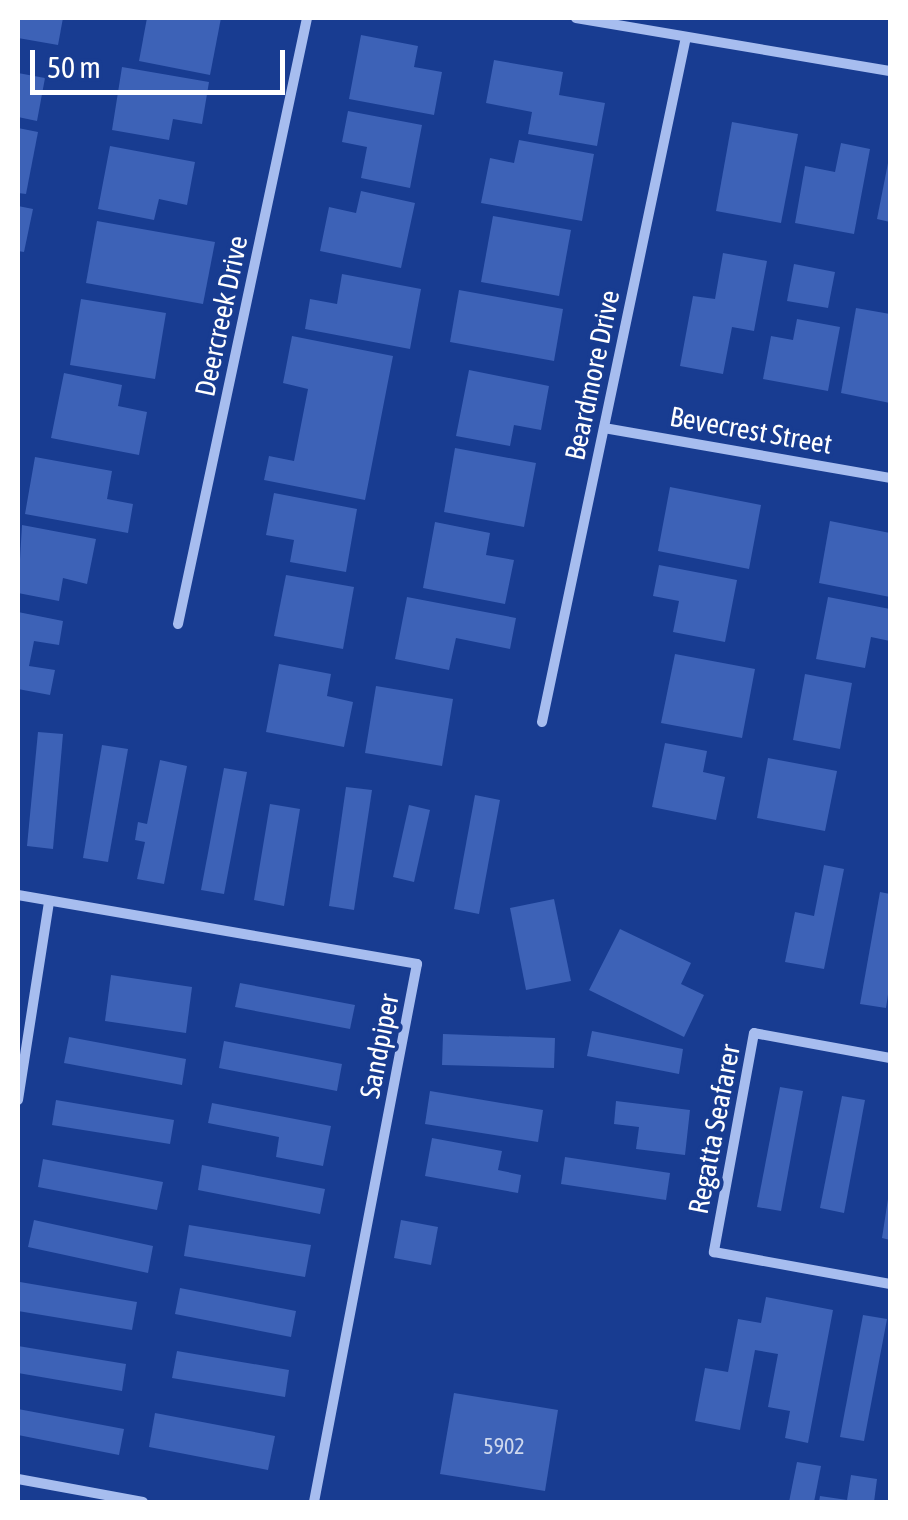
<!DOCTYPE html>
<html>
<head>
<meta charset="utf-8">
<style>
  body { margin:0 }
  #map { position:relative; width:908px; height:1520px; overflow:hidden; background:#183c91; font-family:"Asap Condensed",sans-serif }
  div>[style] { position:absolute }
  [style*='--x'] { left:calc(var(--x)*1px); top:calc(var(--y)*1px); width:calc(var(--w)*1px); rotate:calc(var(--a)*1deg) }
  .building>* { inset:0; background:#3d62b7 }
  .street>* { height:10px; margin:-5px; padding:0 5px; transform-origin:5px; border-radius:5px; background:#a7bdef }
  span { translate:-50% -50%; white-space:nowrap; text-align:center; line-height:1.15; -webkit-text-stroke:8px #183c91; paint-order:stroke }
  .number-label { font-size:22px; color:#ced8ed }
  .number-label span { -webkit-text-stroke-width:0 }
  .street-label { font-size:28px; color:#fff }
  .frame { position:absolute; inset:0; border:20px solid #fff; pointer-events:none }
  .scale { position:absolute; left:30px; top:50px; width:255px; height:45px; box-sizing:border-box; border:5px solid #fff; border-top:0; padding-left:12px; font-size:30px; line-height:35px; white-space:nowrap; color:#fff; -webkit-text-stroke:8px #183c91; paint-order:stroke }
</style>
</head>
<body>
<div id="map">
  <div class="building">
    <div style="clip-path:polygon(18px 18px,63px 18px,58px 45px,18px 38px)"></div>
    <div style="clip-path:polygon(147px 18px,221px 18px,210px 75px,139px 61px)"></div>
    <div style="clip-path:polygon(361px 35px,418px 46px,414px 67px,442px 72px,434px 115px,349px 99px)"></div>
    <div style="clip-path:polygon(494px 60px,563px 72px,559px 95px,605px 103px,597px 146px,528px 134px,532px 112px,486px 103px)"></div>
    <div style="clip-path:polygon(122px 67px,209px 82px,202px 124px,173px 119px,169px 140px,112px 130px)"></div>
    <div style="clip-path:polygon(18px 73px,45px 78px,37px 121px,18px 117px)"></div>
    <div style="clip-path:polygon(348px 111px,422px 125px,410px 188px,361px 178px,367px 147px,342px 142px)"></div>
    <div style="clip-path:polygon(732px 122px,798px 134px,781px 223px,716px 211px)"></div>
    <div style="clip-path:polygon(18px 128px,38px 132px,26px 194px,18px 193px)"></div>
    <div style="clip-path:polygon(519px 140px,594px 154px,582px 221px,481px 203px,490px 158px,514px 163px)"></div>
    <div style="clip-path:polygon(841px 143px,870px 149px,854px 234px,795px 223px,805px 166px,835px 172px)"></div>
    <div style="clip-path:polygon(110px 146px,195px 162px,187px 205px,159px 199px,154px 220px,98px 209px)"></div>
    <div style="clip-path:polygon(889px 158px,890px 158px,890px 222px,877px 219px)"></div>
    <div style="clip-path:polygon(361px 191px,415px 203px,401px 268px,320px 251px,329px 207px,356px 213px)"></div>
    <div style="clip-path:polygon(18px 206px,33px 209px,24px 252px,18px 251px)"></div>
    <div style="clip-path:polygon(493px 216px,571px 230px,559px 296px,481px 282px)"></div>
    <div style="clip-path:polygon(97px 221px,215px 242px,203px 304px,86px 283px)"></div>
    <div style="clip-path:polygon(723px 253px,767px 261px,754px 331px,732px 327px,723px 374px,680px 366px,693px 296px,715px 299px)"></div>
    <div style="clip-path:polygon(794px 264px,835px 272px,828px 308px,787px 301px)"></div>
    <div style="clip-path:polygon(342px 274px,421px 289px,410px 349px,305px 329px,310px 299px,337px 304px)"></div>
    <div style="clip-path:polygon(459px 290px,563px 309px,554px 361px,450px 342px)"></div>
    <div style="clip-path:polygon(81px 299px,166px 313px,155px 379px,70px 365px)"></div>
    <div style="clip-path:polygon(856px 308px,890px 314px,890px 403px,841px 393px)"></div>
    <div style="clip-path:polygon(797px 319px,840px 327px,828px 391px,763px 379px,771px 336px,793px 340px)"></div>
    <div style="clip-path:polygon(292px 336px,393px 356px,365px 500px,264px 480px,269px 456px,294px 461px,308px 389px,283px 383px)"></div>
    <div style="clip-path:polygon(469px 370px,549px 386px,541px 430px,514px 425px,510px 446px,456px 436px)"></div>
    <div style="clip-path:polygon(64px 373px,122px 385px,118px 406px,147px 412px,139px 455px,51px 438px)"></div>
    <div style="clip-path:polygon(455px 448px,536px 463px,524px 527px,444px 512px)"></div>
    <div style="clip-path:polygon(35px 457px,112px 471px,107px 499px,133px 504px,128px 533px,25px 514px)"></div>
    <div style="clip-path:polygon(670px 487px,761px 505px,749px 569px,658px 551px)"></div>
    <div style="clip-path:polygon(274px 493px,357px 509px,346px 572px,290px 562px,294px 540px,266px 535px)"></div>
    <div style="clip-path:polygon(830px 521px,890px 533px,890px 597px,819px 583px)"></div>
    <div style="clip-path:polygon(435px 522px,490px 533px,486px 555px,514px 560px,505px 604px,423px 588px)"></div>
    <div style="clip-path:polygon(22px 525px,96px 539px,87px 584px,63px 578px,59px 601px,18px 593px)"></div>
    <div style="clip-path:polygon(659px 565px,737px 580px,725px 642px,673px 632px,679px 601px,653px 596px)"></div>
    <div style="clip-path:polygon(286px 575px,354px 587px,343px 649px,274px 636px)"></div>
    <div style="clip-path:polygon(407px 597px,516px 618px,510px 649px,456px 638px,449px 670px,395px 659px)"></div>
    <div style="clip-path:polygon(828px 597px,890px 609px,890px 641px,871px 637px,865px 668px,816px 659px)"></div>
    <div style="clip-path:polygon(18px 612px,63px 621px,59px 645px,34px 641px,29px 666px,55px 670px,50px 695px,18px 689px)"></div>
    <div style="clip-path:polygon(675px 654px,755px 669px,742px 738px,661px 723px)"></div>
    <div style="clip-path:polygon(279px 664px,331px 674px,327px 696px,353px 702px,344px 747px,266px 732px)"></div>
    <div style="clip-path:polygon(805px 674px,852px 683px,840px 749px,793px 740px)"></div>
    <div style="clip-path:polygon(376px 686px,453px 699px,442px 766px,365px 753px)"></div>
    <div style="clip-path:polygon(38px 732px,63px 734px,53px 849px,27px 846px)"></div>
    <div style="clip-path:polygon(665px 743px,707px 751px,703px 772px,725px 777px,716px 820px,652px 807px)"></div>
    <div style="clip-path:polygon(102px 745px,128px 749px,108px 862px,83px 858px)"></div>
    <div style="clip-path:polygon(768px 758px,837px 771px,825px 831px,757px 818px)"></div>
    <div style="clip-path:polygon(160px 760px,187px 766px,164px 884px,137px 879px,145px 842px,135px 840px,138px 822px,147px 824px)"></div>
    <div style="clip-path:polygon(224px 768px,247px 772px,224px 894px,201px 890px)"></div>
    <div style="clip-path:polygon(346px 787px,372px 790px,354px 910px,329px 906px)"></div>
    <div style="clip-path:polygon(475px 795px,500px 800px,479px 914px,454px 909px)"></div>
    <div style="clip-path:polygon(270px 804px,300px 809px,284px 906px,254px 900px)"></div>
    <div style="clip-path:polygon(409px 805px,430px 810px,414px 882px,393px 877px)"></div>
    <div style="clip-path:polygon(824px 865px,844px 869px,824px 969px,785px 962px,795px 912px,814px 916px)"></div>
    <div style="clip-path:polygon(880px 892px,890px 894px,890px 981px,886px 1008px,860px 1004px)"></div>
    <div style="clip-path:polygon(554px 899px,571px 981px,526px 990px,510px 908px)"></div>
    <div style="clip-path:polygon(620px 929px,691px 963px,681px 984px,704px 995px,684px 1037px,589px 990px)"></div>
    <div style="clip-path:polygon(111px 975px,192px 987px,186px 1033px,105px 1021px)"></div>
    <div style="clip-path:polygon(240px 983px,355px 1005px,350px 1029px,235px 1007px)"></div>
    <div style="clip-path:polygon(592px 1031px,683px 1049px,679px 1074px,587px 1056px)"></div>
    <div style="clip-path:polygon(443px 1034px,555px 1038px,554px 1068px,442px 1065px)"></div>
    <div style="clip-path:polygon(69px 1037px,186px 1059px,182px 1085px,64px 1063px)"></div>
    <div style="clip-path:polygon(224px 1041px,342px 1064px,337px 1091px,219px 1068px)"></div>
    <div style="clip-path:polygon(780px 1087px,803px 1091px,781px 1211px,757px 1207px)"></div>
    <div style="clip-path:polygon(430px 1091px,543px 1110px,538px 1142px,425px 1124px)"></div>
    <div style="clip-path:polygon(842px 1096px,865px 1100px,844px 1213px,820px 1208px)"></div>
    <div style="clip-path:polygon(56px 1100px,174px 1120px,170px 1144px,52px 1125px)"></div>
    <div style="clip-path:polygon(616px 1101px,690px 1110px,685px 1155px,636px 1149px,639px 1127px,614px 1124px)"></div>
    <div style="clip-path:polygon(212px 1103px,331px 1126px,323px 1166px,276px 1157px,279px 1137px,208px 1123px)"></div>
    <div style="clip-path:polygon(432px 1138px,502px 1151px,498px 1170px,521px 1175px,518px 1193px,425px 1176px)"></div>
    <div style="clip-path:polygon(565px 1157px,670px 1173px,666px 1200px,561px 1184px)"></div>
    <div style="clip-path:polygon(43px 1159px,163px 1182px,157px 1210px,38px 1187px)"></div>
    <div style="clip-path:polygon(202px 1165px,325px 1189px,320px 1214px,198px 1190px)"></div>
    <div style="clip-path:polygon(888px 1199px,890px 1199px,890px 1240px,882px 1238px)"></div>
    <div style="clip-path:polygon(34px 1220px,153px 1246px,148px 1273px,28px 1247px)"></div>
    <div style="clip-path:polygon(401px 1220px,438px 1227px,431px 1265px,394px 1258px)"></div>
    <div style="clip-path:polygon(189px 1225px,311px 1245px,305px 1277px,184px 1256px)"></div>
    <div style="clip-path:polygon(20px 1282px,137px 1302px,132px 1330px,18px 1311px)"></div>
    <div style="clip-path:polygon(180px 1288px,296px 1311px,291px 1337px,175px 1314px)"></div>
    <div style="clip-path:polygon(766px 1297px,833px 1310px,808px 1443px,785px 1438px,790px 1411px,768px 1407px,778px 1354px,755px 1350px,740px 1430px,695px 1421px,705px 1368px,728px 1372px,738px 1319px,761px 1323px)"></div>
    <div style="clip-path:polygon(863px 1315px,887px 1319px,864px 1441px,840px 1437px)"></div>
    <div style="clip-path:polygon(18px 1346px,126px 1364px,122px 1391px,18px 1373px)"></div>
    <div style="clip-path:polygon(177px 1351px,289px 1370px,285px 1397px,172px 1378px)"></div>
    <div style="clip-path:polygon(454px 1393px,558px 1410px,545px 1491px,440px 1474px)"></div>
    <div style="clip-path:polygon(18px 1409px,124px 1429px,119px 1455px,18px 1435px)"></div>
    <div style="clip-path:polygon(155px 1413px,275px 1436px,268px 1470px,149px 1447px)"></div>
    <div style="clip-path:polygon(797px 1462px,821px 1466px,814px 1502px,789px 1502px)"></div>
    <div style="clip-path:polygon(851px 1475px,877px 1479px,874px 1502px,819px 1502px,820px 1496px,847px 1500px)"></div>
  </div>
  <div class="street">
    <div style="--x:576;--y:18;--w:318;--a:9.6"></div>
    <div style="--x:604;--y:428;--w:290;--a:9.9"></div>
    <div style="--x:178;--y:624;--w:620;--a:-77.98"></div>
    <div style="--x:542;--y:722;--w:700;--a:-78.13"></div>
    <div style="--x:18;--y:895;--w:405;--a:9.8"></div>
    <div style="--x:417;--y:964;--w:548;--a:100.84"></div>
    <div style="--x:890;--y:1058;--w:138;--a:-169.6"></div>
    <div style="--x:754;--y:1033;--w:223;--a:100.4"></div>
    <div style="--x:714;--y:1252;--w:179;--a:10.3"></div>
    <div style="--x:18;--y:1100;--w:201;--a:-81.1"></div>
    <div style="--x:18;--y:1479;--w:127;--a:10.4"></div>
  </div>
  <div class="number-label">
    <span style="left:504px;top:1447px">5902</span>
  </div>
  <div class="street-label">
    <span style="left:221px;top:316px;rotate:-78deg">Deercreek Drive</span>
    <span style="left:592px;top:375px;rotate:-78deg">Beardmore Drive</span>
    <span style="left:751px;top:430px;rotate:10deg">Bevecrest Street</span>
    <span style="left:379px;top:1046px;rotate:-79deg">Sandpiper</span>
    <span style="left:714px;top:1129px;rotate:-79deg">Regatta Seafarer</span>
  </div>
  <div class="frame"></div>
  <div class="scale">50 m</div>
</div>
</body>
</html>
